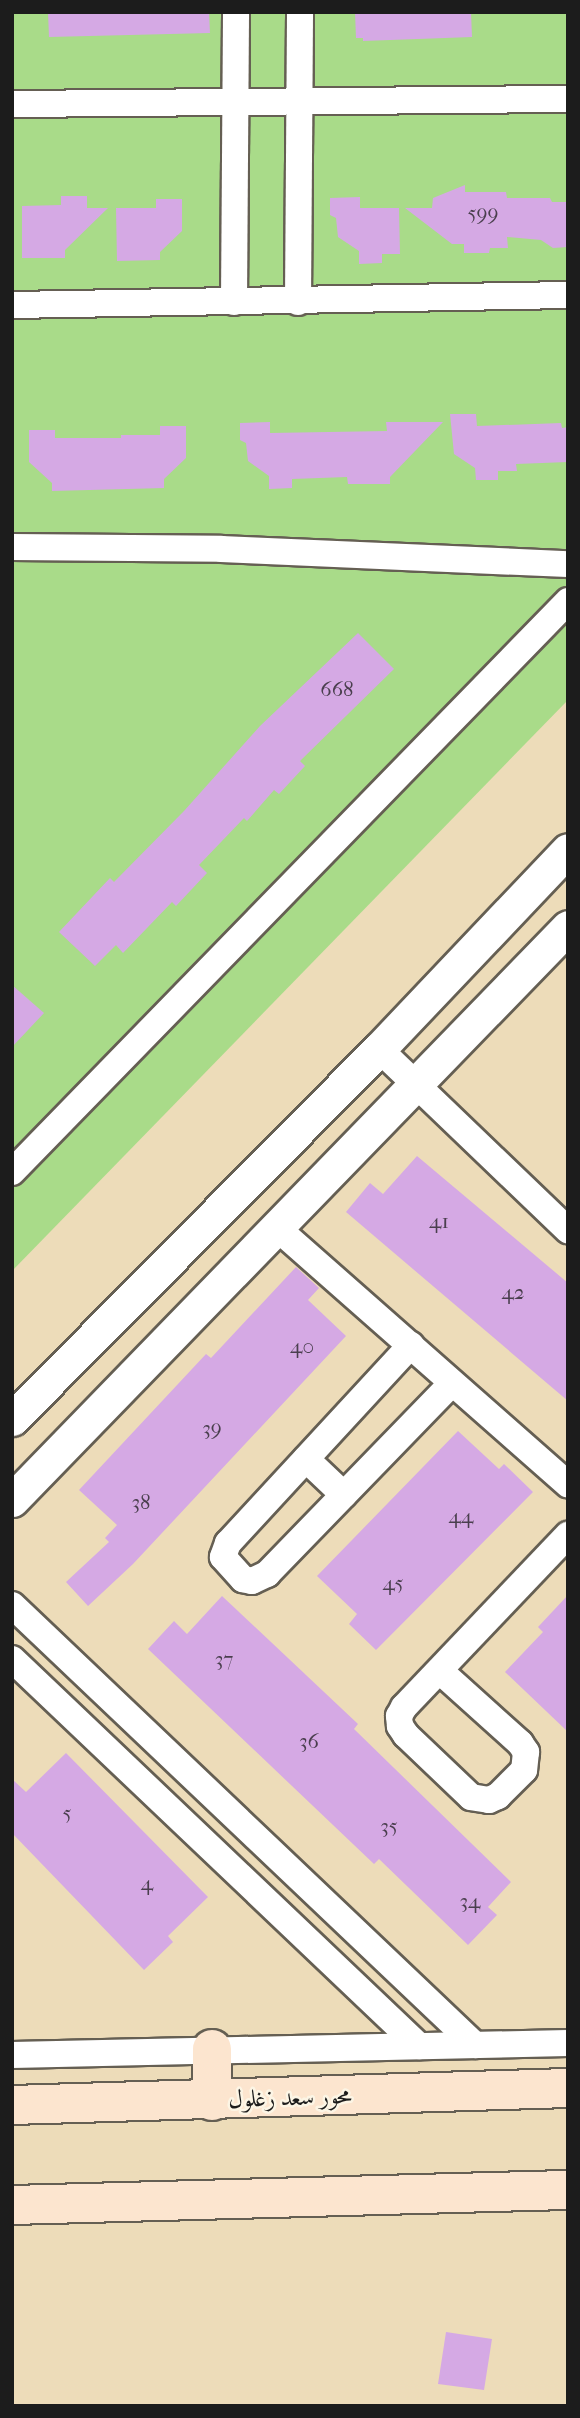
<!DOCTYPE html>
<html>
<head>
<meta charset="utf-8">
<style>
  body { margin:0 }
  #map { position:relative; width:580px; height:2418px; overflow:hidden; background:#eddcb9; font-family:"IM FELL French Canon",Amiri,serif }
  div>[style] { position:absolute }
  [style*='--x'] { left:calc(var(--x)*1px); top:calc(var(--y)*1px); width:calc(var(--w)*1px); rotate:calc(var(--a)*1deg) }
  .green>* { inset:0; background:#a9db89 }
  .building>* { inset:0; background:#d5a9e4 }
  .roads { filter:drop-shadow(2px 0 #655f53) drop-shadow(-2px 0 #655f53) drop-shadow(0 2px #655f53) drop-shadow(0 -2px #655f53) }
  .minor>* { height:26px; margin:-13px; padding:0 13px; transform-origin:13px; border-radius:13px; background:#fff }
  .tertiary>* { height:33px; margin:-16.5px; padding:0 16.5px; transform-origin:16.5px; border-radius:16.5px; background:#fff }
  .secondary>* { height:38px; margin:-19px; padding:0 19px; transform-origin:19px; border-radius:19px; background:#fce5cf }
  span { translate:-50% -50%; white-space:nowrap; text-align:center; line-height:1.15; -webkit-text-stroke:5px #fcf5e5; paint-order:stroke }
  .number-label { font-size:21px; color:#4a3f4e }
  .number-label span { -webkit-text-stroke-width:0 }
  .street-label { font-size:24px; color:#1c1c1c }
  .frame { position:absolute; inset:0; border:14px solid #1c1c1c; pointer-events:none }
</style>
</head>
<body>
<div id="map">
  <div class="green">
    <div style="clip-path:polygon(12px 12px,568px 12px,568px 700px,12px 1271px)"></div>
  </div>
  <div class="building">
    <div style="clip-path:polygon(48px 12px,209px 12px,210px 33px,49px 37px)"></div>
    <div style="clip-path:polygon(355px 12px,471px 12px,472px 37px,363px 41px,363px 38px,356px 38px)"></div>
    <div style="clip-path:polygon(465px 185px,465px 192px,506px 192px,507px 198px,550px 198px,552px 202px,568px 202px,568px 247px,553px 248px,541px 240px,507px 237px,508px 248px,490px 248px,489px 253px,464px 253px,464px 244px,452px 244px,405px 208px,432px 208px,433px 198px)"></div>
    <div style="clip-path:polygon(61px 196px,87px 196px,87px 208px,108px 208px,65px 250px,65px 258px,22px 258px,22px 206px,61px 205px)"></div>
    <div style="clip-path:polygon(360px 197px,360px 208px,399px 208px,400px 254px,382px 254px,382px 263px,359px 264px,359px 251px,338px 237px,336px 218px,330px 215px,330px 198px)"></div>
    <div style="clip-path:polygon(156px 199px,182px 199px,182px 231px,160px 252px,160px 260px,117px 261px,116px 208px,156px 208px)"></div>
    <div style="clip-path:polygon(450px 414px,476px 414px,477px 426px,561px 423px,562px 428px,568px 427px,568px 462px,516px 464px,517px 471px,498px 471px,498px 480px,476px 480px,475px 468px,454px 454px)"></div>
    <div style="clip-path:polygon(270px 422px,270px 433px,387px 431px,386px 422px,443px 422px,390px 477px,390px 484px,348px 484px,347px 477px,292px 479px,292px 488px,269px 489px,269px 476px,248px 461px,246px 443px,240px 440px,240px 423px)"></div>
    <div style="clip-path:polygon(160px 426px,186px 426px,186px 458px,164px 479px,164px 488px,52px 491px,52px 483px,29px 462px,29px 430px,55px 430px,55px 438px,121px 438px,121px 435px,160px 435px)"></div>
    <div style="clip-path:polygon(358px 633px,394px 669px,300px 761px,305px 766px,279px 794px,274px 790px,247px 821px,244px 818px,199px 865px,207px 873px,176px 906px,172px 902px,123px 953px,116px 945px,95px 966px,59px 932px,110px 878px,114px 882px,184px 811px,260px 726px)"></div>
    <div style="clip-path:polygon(12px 985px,44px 1013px,12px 1047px)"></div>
    <div style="clip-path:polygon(417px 1156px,568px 1283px,568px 1401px,346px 1212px,370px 1183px,383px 1194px)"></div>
    <div style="clip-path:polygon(296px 1267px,319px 1288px,308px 1300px,346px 1336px,133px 1564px,88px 1606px,66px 1582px,109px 1542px,105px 1538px,117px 1525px,79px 1490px,206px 1354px,211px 1358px)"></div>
    <div style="clip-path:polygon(458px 1431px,499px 1469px,504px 1464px,533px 1492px,376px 1650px,349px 1624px,357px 1614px,317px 1576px)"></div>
    <div style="clip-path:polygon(568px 1595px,568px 1732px,505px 1672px,543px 1632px,538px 1627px)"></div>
    <div style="clip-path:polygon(222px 1596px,358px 1724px,354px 1729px,511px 1882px,488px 1907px,497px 1915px,468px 1945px,379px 1859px,374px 1864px,148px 1649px,174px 1621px,187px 1634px)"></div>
    <div style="clip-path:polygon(66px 1753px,208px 1897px,168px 1936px,173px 1942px,144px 1970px,12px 1833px,12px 1779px,26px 1792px)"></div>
    <div style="clip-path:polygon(446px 2332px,492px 2339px,484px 2390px,438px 2384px)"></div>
  </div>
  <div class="roads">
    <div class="minor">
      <div style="--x:12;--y:104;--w:556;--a:-0.52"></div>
      <div style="--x:234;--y:302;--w:290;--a:-89.6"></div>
      <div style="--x:298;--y:302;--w:290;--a:-89.6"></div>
      <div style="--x:12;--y:305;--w:556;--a:-1.03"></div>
      <div style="--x:12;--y:547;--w:209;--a:0.5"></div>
      <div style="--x:221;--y:549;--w:347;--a:2.5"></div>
      <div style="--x:379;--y:1049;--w:262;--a:43.8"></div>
      <div style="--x:12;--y:1172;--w:797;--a:-45.76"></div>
      <div style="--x:277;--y:1228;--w:388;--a:41.4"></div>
      <div style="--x:411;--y:1345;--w:270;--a:132.7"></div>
      <div style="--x:228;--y:1543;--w:15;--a:110"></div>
      <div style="--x:223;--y:1557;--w:30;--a:48"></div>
      <div style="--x:243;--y:1579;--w:9;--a:13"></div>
      <div style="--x:252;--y:1581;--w:17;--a:-25"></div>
      <div style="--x:267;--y:1574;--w:266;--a:-45.9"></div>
      <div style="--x:306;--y:1459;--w:52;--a:43.5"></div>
      <div style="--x:12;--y:1605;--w:639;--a:43.54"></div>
      <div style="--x:12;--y:1659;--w:562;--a:43.56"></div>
      <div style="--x:440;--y:1671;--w:108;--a:42"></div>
      <div style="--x:520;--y:1743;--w:11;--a:56"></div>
      <div style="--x:526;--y:1752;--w:18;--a:96"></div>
      <div style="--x:524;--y:1770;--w:37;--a:135"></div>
      <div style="--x:498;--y:1796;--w:10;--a:156"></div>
      <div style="--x:489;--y:1800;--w:18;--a:-171"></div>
      <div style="--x:471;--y:1797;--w:90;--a:-136.4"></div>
      <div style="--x:406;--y:1735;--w:11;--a:-124"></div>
      <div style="--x:400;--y:1726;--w:10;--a:-96"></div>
      <div style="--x:399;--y:1716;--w:10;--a:-61"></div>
      <div style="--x:404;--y:1707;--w:238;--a:-46.4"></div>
      <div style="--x:12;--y:2055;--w:556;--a:-1.24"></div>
    </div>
    <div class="tertiary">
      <div style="--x:12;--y:1419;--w:521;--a:-45.23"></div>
      <div style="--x:379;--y:1049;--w:274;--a:-46.5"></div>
      <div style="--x:12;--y:1500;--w:798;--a:-45.86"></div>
    </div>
    <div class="secondary">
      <div style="--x:212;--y:2101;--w:52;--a:-90"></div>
      <div style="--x:12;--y:2105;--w:556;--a:-1.75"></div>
      <div style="--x:12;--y:2205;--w:556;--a:-1.55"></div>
    </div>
  </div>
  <div class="number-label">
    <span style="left:483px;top:213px">599</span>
    <span style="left:337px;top:689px">668</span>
    <span style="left:439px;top:1221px">41</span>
    <span style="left:513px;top:1292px">42</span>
    <span style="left:302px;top:1346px">40</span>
    <span style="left:212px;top:1428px">39</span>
    <span style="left:141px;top:1502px">38</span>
    <span style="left:461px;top:1516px">44</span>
    <span style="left:393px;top:1583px">45</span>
    <span style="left:224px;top:1659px">37</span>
    <span style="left:309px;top:1741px">36</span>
    <span style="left:67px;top:1813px">5</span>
    <span style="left:389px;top:1826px">35</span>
    <span style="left:147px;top:1883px">4</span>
    <span style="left:470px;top:1901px">34</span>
  </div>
  <div class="street-label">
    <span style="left:290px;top:2098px;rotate:-2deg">محور سعد زغلول</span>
  </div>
  <div class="frame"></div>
</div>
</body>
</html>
